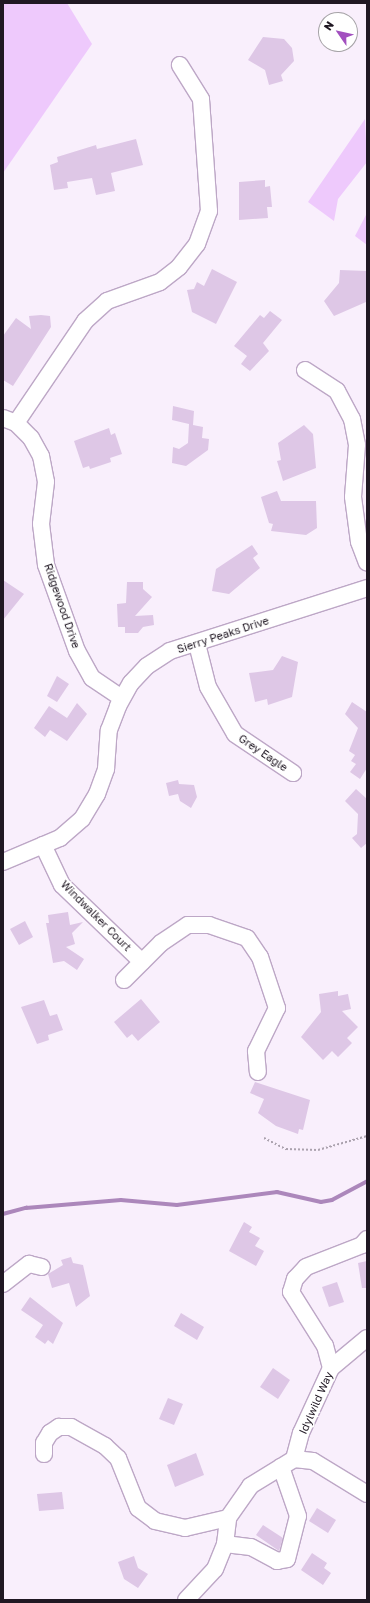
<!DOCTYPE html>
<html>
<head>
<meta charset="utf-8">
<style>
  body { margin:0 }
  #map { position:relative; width:370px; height:1603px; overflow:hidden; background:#f9effc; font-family:"Golos Text",sans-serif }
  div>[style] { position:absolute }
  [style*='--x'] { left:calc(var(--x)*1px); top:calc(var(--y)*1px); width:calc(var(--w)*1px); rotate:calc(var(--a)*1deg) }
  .green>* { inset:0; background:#eec9fc }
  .stream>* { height:3.5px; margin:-1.75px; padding:0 1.75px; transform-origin:1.75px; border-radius:1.75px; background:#ac87bb }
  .building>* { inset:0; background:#dec7e6 }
  .path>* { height:2px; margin-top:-1px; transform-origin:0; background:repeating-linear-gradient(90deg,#aba2ae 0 2px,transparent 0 4px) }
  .roads { filter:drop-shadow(1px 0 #bda7c6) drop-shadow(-1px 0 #bda7c6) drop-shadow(0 1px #bda7c6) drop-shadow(0 -1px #bda7c6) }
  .minor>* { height:16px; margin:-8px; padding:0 8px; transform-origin:8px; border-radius:8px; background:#fff }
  span { translate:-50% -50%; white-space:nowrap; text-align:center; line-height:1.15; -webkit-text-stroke:3.5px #fff; paint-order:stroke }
  .street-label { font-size:11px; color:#201823 }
  .frame { position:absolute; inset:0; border:4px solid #201823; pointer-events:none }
  .north { position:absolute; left:318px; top:12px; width:40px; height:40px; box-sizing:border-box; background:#fff; border:1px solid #a6a3a7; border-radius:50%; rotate:304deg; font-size:11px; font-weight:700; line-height:16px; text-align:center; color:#201823 }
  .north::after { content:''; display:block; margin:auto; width:14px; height:18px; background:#a250bf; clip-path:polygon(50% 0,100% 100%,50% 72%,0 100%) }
</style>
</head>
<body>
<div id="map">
  <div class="green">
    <div style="clip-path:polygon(3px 3px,67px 3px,92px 44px,3px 173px)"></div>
    <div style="clip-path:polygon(365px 119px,367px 162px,338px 199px,334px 221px,308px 202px)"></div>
    <div style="clip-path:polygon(367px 213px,367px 245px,355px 236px)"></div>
  </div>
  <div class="stream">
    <div style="--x:3;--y:1214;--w:24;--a:-15"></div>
    <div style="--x:26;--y:1208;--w:95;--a:-4.8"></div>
    <div style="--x:121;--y:1200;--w:56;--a:5.1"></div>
    <div style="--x:177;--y:1205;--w:101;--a:-7.4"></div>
    <div style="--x:277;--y:1192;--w:45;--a:12.8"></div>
    <div style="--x:321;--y:1202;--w:11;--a:-10"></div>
    <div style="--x:332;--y:1200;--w:40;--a:-28"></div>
  </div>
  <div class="building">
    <div style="clip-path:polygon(263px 37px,284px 39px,292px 48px,294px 61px,281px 75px,283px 81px,269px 85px,265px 70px,248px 60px)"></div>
    <div style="clip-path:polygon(136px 139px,143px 165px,111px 173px,115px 191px,96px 195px,92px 178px,67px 182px,68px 188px,54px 190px,50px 165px,58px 162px,57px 157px,96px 145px,97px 149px)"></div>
    <div style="clip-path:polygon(265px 180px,265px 187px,270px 186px,272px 207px,267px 207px,268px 218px,239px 220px,239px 182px)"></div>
    <div style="clip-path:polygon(212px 269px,237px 282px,216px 324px,192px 312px,187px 290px,194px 289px,197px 282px,204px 286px)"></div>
    <div style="clip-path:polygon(340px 270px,367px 271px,367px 295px,366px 302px,334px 316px,324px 301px,339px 283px)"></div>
    <div style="clip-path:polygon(270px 311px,282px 320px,263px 343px,269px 351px,250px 371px,241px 364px,247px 356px,234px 346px,260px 315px,264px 318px)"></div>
    <div style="clip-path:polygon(41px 315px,50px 316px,51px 327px,13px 386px,3px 380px,3px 336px,16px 318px,31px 329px,29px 316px)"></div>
    <div style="clip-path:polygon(173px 406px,194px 411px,193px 425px,203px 427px,202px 438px,209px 439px,208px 450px,186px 466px,172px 463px,173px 447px,179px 449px,188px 443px,189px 424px,172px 420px)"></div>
    <div style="clip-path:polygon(304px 425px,313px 434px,316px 468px,283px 481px,277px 461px,281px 460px,278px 443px)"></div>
    <div style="clip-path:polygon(109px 428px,111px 435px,115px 433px,122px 454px,110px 458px,111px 462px,90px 469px,89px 466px,83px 468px,74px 441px)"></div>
    <div style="clip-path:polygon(277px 491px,281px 501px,316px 501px,317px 528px,306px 535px,271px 531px,273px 524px,269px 523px,261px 497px)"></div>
    <div style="clip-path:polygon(252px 545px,258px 554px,253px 558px,260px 568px,229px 594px,212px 591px,216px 569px)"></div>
    <div style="clip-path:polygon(3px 580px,24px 594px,3px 620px)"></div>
    <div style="clip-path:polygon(127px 582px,143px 582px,143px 589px,152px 597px,135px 616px,153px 615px,154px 625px,143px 627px,138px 633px,125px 633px,125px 627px,118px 627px,117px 604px,126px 603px)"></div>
    <div style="clip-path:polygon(282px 656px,298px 662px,292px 697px,268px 705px,267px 699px,255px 702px,249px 673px,273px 670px)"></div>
    <div style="clip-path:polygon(57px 676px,69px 684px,57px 702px,47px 696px)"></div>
    <div style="clip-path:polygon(352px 702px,367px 712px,367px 768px,360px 779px,350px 772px,356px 764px,351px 761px,355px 755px,349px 751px,358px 728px,345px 714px)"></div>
    <div style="clip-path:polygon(77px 703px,87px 714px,67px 741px,50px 730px,45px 737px,34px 728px,49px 706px,67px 718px)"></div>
    <div style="clip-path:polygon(178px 780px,179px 784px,194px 785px,197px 797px,191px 808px,180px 801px,178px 794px,169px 796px,166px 783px)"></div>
    <div style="clip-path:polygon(356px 789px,367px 799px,367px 843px,361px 848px,352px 838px,357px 834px,358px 814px,345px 801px)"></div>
    <div style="clip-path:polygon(68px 912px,70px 925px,83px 922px,72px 933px,75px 944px,66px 947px,84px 959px,77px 970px,64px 961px,53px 963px,46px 923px,49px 923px,48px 915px)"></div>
    <div style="clip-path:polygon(25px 921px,33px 937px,19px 945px,10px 929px)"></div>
    <div style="clip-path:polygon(338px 991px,338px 996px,348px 994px,351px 1009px,342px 1011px,358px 1027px,347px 1038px,352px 1043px,338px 1057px,332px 1051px,323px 1060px,301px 1037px,321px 1012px,319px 994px)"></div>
    <div style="clip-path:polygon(141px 999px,160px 1022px,138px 1041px,132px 1034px,127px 1038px,114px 1022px)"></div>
    <div style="clip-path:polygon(44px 1000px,50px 1016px,57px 1014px,63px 1030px,48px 1035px,49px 1040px,37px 1044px,21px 1007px)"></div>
    <div style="clip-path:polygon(255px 1082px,310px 1100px,303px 1130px,299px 1129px,298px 1134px,276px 1126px,258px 1113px,264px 1099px,250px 1093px)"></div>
    <div style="clip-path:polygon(244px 1222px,252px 1227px,249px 1232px,260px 1238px,255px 1246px,264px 1251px,256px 1266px,229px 1251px)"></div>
    <div style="clip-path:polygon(71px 1257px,73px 1263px,83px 1265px,90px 1296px,76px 1307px,69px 1283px,52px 1288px,48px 1274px,63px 1265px,61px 1260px)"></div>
    <div style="clip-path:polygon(367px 1261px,367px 1288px,362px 1288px,358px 1263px)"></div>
    <div style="clip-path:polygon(337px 1282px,344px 1302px,329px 1307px,322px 1287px)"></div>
    <div style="clip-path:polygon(30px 1297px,63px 1323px,53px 1344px,48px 1340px,45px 1344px,35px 1337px,43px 1325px,21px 1310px)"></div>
    <div style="clip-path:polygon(181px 1313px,204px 1327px,197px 1340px,174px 1326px)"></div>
    <div style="clip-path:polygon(273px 1368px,290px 1380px,278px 1399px,260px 1387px)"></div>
    <div style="clip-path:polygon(168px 1398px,183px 1404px,174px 1425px,159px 1419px)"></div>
    <div style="clip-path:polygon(196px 1453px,204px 1475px,175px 1487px,167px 1465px)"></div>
    <div style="clip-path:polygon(62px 1492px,64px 1509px,39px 1511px,37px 1494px)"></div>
    <div style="clip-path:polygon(317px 1508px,336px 1520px,328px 1533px,309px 1521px)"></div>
    <div style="clip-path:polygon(263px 1525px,283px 1538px,279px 1551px,256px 1535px)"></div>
    <div style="clip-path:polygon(312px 1553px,327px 1563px,324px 1568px,331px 1573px,323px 1585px,301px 1570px)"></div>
    <div style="clip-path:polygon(134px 1556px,138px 1568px,148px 1574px,138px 1588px,124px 1579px,118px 1562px)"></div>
  </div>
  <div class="path">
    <div style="--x:264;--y:1138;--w:25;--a:27"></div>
    <div style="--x:286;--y:1149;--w:32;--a:2"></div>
    <div style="--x:318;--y:1150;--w:51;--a:-15.9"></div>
  </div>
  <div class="roads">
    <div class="minor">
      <div style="--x:305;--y:370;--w:38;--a:33"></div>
      <div style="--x:337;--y:391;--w:32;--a:62"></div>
      <div style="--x:352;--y:419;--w:26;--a:79"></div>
      <div style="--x:357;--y:445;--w:52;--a:94.4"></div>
      <div style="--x:353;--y:497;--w:45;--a:82.4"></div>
      <div style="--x:359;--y:542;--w:22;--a:69"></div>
      <div style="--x:3;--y:418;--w:14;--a:21"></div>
      <div style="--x:16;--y:423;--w:21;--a:45"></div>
      <div style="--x:31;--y:438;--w:21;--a:61"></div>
      <div style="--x:41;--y:456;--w:26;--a:79"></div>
      <div style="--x:46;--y:482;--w:42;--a:96.8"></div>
      <div style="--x:41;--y:524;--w:41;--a:83"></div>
      <div style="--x:46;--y:565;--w:91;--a:70.2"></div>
      <div style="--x:77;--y:651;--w:31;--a:61"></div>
      <div style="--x:92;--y:678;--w:36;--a:34"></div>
      <div style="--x:16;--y:423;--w:123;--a:-55.9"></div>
      <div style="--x:85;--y:321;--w:30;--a:-42"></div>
      <div style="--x:107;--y:301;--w:56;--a:-19.7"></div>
      <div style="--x:160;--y:282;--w:24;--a:-38"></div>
      <div style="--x:179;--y:267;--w:29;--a:-52"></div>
      <div style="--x:197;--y:244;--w:35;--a:-70"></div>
      <div style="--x:209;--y:211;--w:112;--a:-94.1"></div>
      <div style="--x:201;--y:99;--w:40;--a:-122"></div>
      <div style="--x:197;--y:644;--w:44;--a:75.7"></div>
      <div style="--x:208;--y:687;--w:54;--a:60.1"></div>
      <div style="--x:235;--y:734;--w:70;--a:33.9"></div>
      <div style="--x:43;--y:845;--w:44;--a:64.6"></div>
      <div style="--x:62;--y:885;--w:111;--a:43.9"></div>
      <div style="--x:3;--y:862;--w:62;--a:-22.8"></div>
      <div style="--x:60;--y:838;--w:29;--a:-41"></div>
      <div style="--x:82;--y:819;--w:29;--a:-59"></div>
      <div style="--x:97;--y:794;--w:27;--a:-70"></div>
      <div style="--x:106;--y:769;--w:39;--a:-86"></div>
      <div style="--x:109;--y:730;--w:26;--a:-69"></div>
      <div style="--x:118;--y:706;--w:26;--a:-61"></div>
      <div style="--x:131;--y:683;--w:23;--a:-47"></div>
      <div style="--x:147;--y:666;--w:27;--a:-33"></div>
      <div style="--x:170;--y:651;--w:207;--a:-17.7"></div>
      <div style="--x:124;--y:980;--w:52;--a:-45"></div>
      <div style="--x:161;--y:943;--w:32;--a:-34"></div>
      <div style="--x:188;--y:925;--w:21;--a:0"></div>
      <div style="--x:209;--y:925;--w:40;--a:18.9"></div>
      <div style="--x:247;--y:938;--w:23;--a:56"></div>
      <div style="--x:260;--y:957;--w:54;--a:71.6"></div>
      <div style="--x:277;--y:1008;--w:48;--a:116"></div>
      <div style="--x:256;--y:1051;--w:21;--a:85"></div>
      <div style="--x:3;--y:1284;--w:33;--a:-38"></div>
      <div style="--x:29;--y:1264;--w:13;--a:13"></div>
      <div style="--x:331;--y:1368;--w:23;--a:-105"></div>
      <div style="--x:325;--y:1346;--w:64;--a:-122.2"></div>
      <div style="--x:291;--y:1292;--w:14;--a:-73"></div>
      <div style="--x:295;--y:1279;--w:16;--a:-47"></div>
      <div style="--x:306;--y:1267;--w:60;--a:-21.4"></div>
      <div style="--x:362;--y:1245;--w:8;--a:-50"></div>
      <div style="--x:44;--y:1454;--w:11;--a:-90"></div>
      <div style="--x:44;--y:1443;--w:12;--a:-59"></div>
      <div style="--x:50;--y:1433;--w:11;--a:-34"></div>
      <div style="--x:59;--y:1427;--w:12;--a:0"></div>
      <div style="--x:71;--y:1427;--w:39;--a:29"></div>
      <div style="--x:105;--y:1446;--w:18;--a:43"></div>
      <div style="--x:118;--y:1458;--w:54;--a:68.2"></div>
      <div style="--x:138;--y:1508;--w:21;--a:37"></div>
      <div style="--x:155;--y:1521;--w:31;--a:13"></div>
      <div style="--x:185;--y:1528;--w:44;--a:-13.1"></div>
      <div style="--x:294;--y:1459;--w:27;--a:-75"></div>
      <div style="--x:301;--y:1433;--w:72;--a:-65.2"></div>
      <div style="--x:331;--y:1368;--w:47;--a:-39.8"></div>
      <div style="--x:225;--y:1544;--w:26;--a:7"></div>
      <div style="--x:251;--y:1547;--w:30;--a:28"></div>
      <div style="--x:277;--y:1561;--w:10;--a:-11"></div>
      <div style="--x:287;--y:1559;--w:44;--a:-75.7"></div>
      <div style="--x:298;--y:1516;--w:52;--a:-109.1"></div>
      <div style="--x:186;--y:1600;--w:42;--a:-46.9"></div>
      <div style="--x:215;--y:1569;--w:27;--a:-68"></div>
      <div style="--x:225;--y:1544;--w:26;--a:-83"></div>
      <div style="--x:228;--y:1518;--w:39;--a:-55"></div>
      <div style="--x:250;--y:1486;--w:52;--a:-31.5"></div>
      <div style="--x:294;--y:1459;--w:19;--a:6"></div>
      <div style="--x:313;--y:1461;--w:63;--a:31.4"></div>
    </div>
  </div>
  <div class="street-label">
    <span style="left:62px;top:606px;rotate:71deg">Ridgewood Drive</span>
    <span style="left:223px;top:635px;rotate:-18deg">Sierry Peaks Drive</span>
    <span style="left:263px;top:753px;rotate:34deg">Grey Eagle</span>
    <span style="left:96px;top:916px;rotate:45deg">Windwalker Court</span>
    <span style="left:316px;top:1403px;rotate:-66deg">Idylwild Way</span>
  </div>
  <div class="frame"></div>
  <div class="north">N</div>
</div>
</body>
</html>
